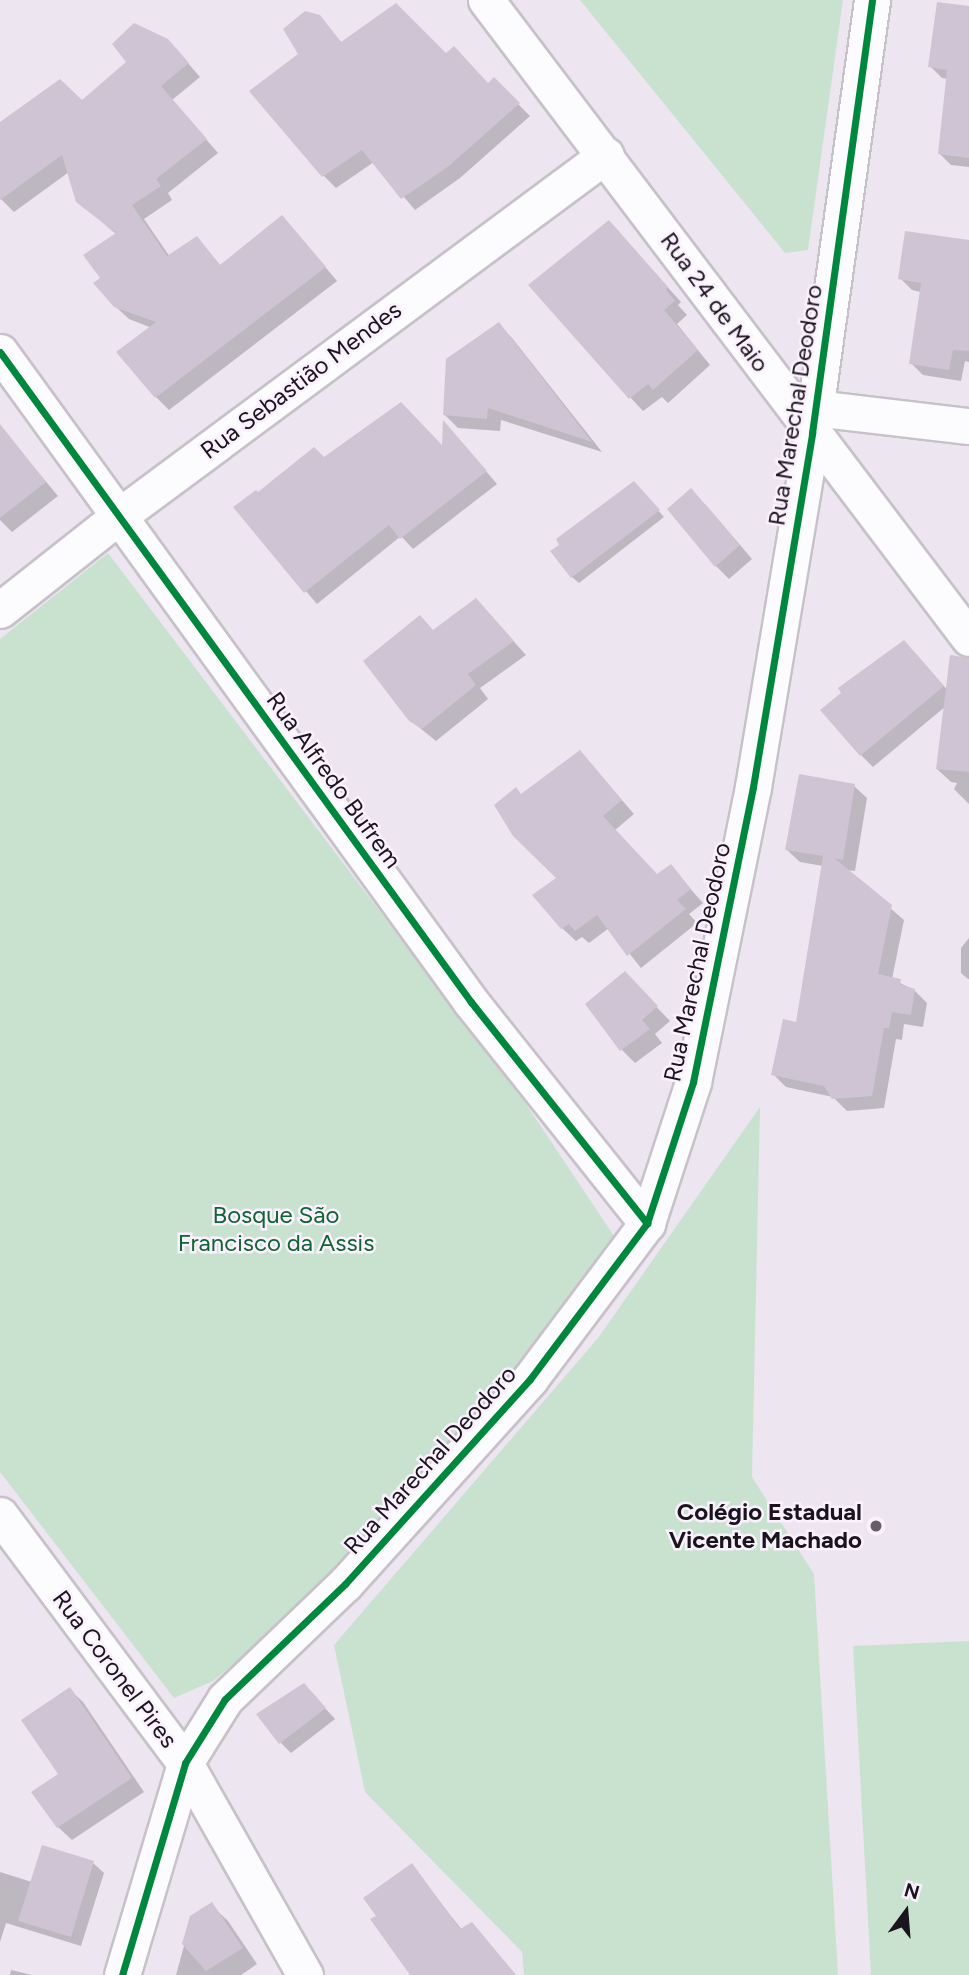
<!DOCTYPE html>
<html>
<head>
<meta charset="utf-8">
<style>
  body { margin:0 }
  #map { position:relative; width:969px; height:1975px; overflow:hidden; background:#ede5f0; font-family:Figtree,sans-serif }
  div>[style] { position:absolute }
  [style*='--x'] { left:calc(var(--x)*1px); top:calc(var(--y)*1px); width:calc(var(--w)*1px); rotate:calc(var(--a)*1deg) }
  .green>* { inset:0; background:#c9e2d0 }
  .shadow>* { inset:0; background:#0003 }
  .building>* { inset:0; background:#cfc4d3 }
  .roads { filter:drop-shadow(2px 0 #c7c1c9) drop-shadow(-2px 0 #c7c1c9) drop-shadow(0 2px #c7c1c9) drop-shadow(0 -2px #c7c1c9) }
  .street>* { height:35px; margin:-17.5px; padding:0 17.5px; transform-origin:17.5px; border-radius:17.5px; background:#fcfbfd }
  .cycleway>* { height:7px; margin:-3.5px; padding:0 3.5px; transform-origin:3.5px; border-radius:3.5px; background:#00873e }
  .dots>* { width:19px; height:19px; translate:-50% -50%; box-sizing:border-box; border:4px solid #faf0fe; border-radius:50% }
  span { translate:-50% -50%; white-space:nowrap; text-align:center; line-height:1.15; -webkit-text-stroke:5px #faf0fe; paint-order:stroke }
  .street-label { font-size:24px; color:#1a151c }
  .park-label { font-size:24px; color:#0f6530 }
  .poi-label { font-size:24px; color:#1a151c; font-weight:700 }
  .right { translate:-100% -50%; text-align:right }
  .north { position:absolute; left:871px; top:1877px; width:70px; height:70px; -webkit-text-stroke:5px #faf0fe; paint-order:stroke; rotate:16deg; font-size:19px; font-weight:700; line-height:28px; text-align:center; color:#1a151c }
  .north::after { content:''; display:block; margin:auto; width:24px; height:32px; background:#1a151c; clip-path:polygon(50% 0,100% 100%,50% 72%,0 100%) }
</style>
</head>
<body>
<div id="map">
  <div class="green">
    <div style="clip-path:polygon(580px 0,843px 0,808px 250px,785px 253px)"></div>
    <div style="clip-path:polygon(108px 553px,526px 1104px,614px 1236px,521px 1370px,338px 1578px,213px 1681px,174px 1698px,0 1472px,0 639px)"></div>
    <div style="clip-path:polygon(760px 1107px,752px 1477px,814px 1574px,838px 1975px,524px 1975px,522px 1952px,365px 1792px,334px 1645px,598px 1338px)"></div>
    <div style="clip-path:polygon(969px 1641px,969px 1975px,871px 1975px,853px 1646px)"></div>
  </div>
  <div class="shadow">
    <div style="clip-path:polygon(969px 8px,969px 167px,951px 165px,939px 153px,947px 79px,942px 78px,930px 66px)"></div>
    <div style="clip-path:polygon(319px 17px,342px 43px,489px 85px,494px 80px,530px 116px,460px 178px,415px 210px,374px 162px,336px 188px,323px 175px,300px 55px)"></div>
    <div style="clip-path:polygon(180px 54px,200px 77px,172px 100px,218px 153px,168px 193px,172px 200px,144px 219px,170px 257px,197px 239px,221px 266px,294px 230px,337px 281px,169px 410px,156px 397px,152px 328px,129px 319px,115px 306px,102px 278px,117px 235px,78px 201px,69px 172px,14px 212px,0 198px,0 124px,82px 102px)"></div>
    <div style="clip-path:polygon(609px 222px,681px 302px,678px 305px,687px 315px,677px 324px,710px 365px,668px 403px,662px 397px,643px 411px,630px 397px)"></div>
    <div style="clip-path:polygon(969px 242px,969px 362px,965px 361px,961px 381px,923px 375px,911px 363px,921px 292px,912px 290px,900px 278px)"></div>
    <div style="clip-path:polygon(499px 325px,512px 338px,602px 452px,501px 420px,500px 431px,458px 428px,445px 415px)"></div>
    <div style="clip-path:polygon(454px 434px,497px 484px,413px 549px,401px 536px,317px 604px,235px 508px,324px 459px,443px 449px)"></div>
    <div style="clip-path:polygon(7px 435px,58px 496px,12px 532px,0 520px,0 441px)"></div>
    <div style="clip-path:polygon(640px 490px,664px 517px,579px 583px,572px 577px,561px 545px)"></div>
    <div style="clip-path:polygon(705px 504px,752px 559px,729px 579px,716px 566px)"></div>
    <div style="clip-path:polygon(489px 614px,526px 655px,480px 688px,488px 699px,436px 741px,410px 720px,434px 631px)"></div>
    <div style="clip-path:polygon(916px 654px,969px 715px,969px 804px,954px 789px,957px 783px,951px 782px,937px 769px,946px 706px,873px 767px,861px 755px)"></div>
    <div style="clip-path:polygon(580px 752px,634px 814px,614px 831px,657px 876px,670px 866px,703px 903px,689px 914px,697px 923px,641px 968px,609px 928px,589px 943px,582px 937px,576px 941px,562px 928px,558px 878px,522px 795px)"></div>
    <div style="clip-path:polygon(854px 786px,867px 798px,855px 871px,846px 870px,904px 920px,892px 979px,914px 990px,927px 1003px,923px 1027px,904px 1024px,902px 1040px,896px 1039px,884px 1108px,847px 1111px,833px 1097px,786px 1087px,773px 1074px,797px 1025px,823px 866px,800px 862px,787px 850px)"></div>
    <div style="clip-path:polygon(969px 938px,969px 979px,968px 979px,961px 973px,961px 948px)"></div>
    <div style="clip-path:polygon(624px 973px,670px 1021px,655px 1034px,662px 1043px,635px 1063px,622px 1050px)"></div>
    <div style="clip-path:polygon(69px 1689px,83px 1702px,144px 1792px,72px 1840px,58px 1827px)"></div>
    <div style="clip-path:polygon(314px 1696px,335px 1719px,291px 1753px,280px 1742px)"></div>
    <div style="clip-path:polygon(93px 1863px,104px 1873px,81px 1946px,6px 1923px,0 1942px,0 1872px,32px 1882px)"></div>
    <div style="clip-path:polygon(412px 1866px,462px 1930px,472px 1924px,516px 1975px,412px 1975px,379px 1917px)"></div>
    <div style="clip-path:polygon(211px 1905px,228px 1921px,257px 1964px,241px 1975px,176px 1975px,192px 1917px)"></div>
    <div style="clip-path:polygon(11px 1970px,32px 1975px,10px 1975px)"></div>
  </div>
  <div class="building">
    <div style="clip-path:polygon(937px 2px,969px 6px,969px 158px,938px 154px,947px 70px,928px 67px)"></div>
    <div style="clip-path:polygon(396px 3px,446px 53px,454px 46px,488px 83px,494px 77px,520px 103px,449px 166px,401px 199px,362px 150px,322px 177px,249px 91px,298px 54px,283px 29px,305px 11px,320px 15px,341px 42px)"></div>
    <div style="clip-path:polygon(134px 23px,168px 39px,189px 63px,161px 86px,207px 139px,156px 179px,161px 186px,132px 205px,167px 256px,197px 236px,220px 265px,282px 215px,326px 267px,155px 398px,116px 352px,156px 322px,114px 307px,93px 283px,100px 278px,83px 255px,116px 233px,76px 202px,62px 155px,0 200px,0 122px,60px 79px,82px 100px,126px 62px,112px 44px)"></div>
    <div style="clip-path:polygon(609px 220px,668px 287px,666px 290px,675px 301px,664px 310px,698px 350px,653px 390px,648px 384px,629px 399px,528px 285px)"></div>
    <div style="clip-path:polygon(905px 231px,969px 240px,969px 351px,953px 350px,949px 370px,909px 364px,921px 283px,898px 279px)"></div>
    <div style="clip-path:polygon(499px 322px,592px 442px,488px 408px,487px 419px,443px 415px,446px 359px)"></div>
    <div style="clip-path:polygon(401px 402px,442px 445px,443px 420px,487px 471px,400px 539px,389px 525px,304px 593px,233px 507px,256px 490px,258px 492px,314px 447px,324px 457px)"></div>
    <div style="clip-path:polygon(0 424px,46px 482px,0 518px)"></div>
    <div style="clip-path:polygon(634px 481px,660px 510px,571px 578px,550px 551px,559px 545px,556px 539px)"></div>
    <div style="clip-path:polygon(691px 488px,740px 545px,715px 567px,667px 509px)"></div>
    <div style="clip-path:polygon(476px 598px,514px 641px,468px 674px,476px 685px,422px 729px,409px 721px,363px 661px,420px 615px,433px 630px)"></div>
    <div style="clip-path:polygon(904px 640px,944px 686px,860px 756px,820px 710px,841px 693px,838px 688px)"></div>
    <div style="clip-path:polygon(950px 655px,969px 658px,969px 772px,936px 769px)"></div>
    <div style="clip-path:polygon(580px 750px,622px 800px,603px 816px,657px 874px,671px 864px,691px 889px,677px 900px,686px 909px,627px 956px,597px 915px,575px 931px,569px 924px,561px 929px,532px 895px,556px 878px,513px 836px,494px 805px,516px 787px,521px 794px)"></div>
    <div style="clip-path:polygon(799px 774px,855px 784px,843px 860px,834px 858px,892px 905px,878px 974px,901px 979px,900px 984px,915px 989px,911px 1015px,892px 1012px,889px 1028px,884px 1028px,872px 1096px,832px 1099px,824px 1086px,771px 1075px,783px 1019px,796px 1022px,823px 856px,785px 850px)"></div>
    <div style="clip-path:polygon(625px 971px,658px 1006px,642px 1020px,650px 1029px,620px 1051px,585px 1004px)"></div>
    <div style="clip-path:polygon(304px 1683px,326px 1708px,279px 1744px,256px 1714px)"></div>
    <div style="clip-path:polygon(70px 1687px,132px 1778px,57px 1828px,31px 1792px,58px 1774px,21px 1720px)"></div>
    <div style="clip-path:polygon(42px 1845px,94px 1861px,71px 1937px,18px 1921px)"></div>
    <div style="clip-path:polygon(412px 1863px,460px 1929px,472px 1922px,516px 1975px,410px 1975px,370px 1919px,376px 1916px,363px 1898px)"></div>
    <div style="clip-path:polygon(212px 1902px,243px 1948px,206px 1971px,182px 1944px,190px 1916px)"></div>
  </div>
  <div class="roads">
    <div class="street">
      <div style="--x:486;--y:0;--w:800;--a:52.87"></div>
      <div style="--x:0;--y:352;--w:803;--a:54.07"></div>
      <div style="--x:471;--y:1002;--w:283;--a:51.5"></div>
      <div style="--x:815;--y:408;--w:155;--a:6.7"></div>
      <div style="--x:0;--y:610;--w:152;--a:-38.3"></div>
      <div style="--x:119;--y:516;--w:606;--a:-36.55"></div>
      <div style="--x:0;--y:1515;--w:309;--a:53.3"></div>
      <div style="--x:185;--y:1763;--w:244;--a:60.5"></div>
      <div style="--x:122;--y:1975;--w:221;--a:-73.4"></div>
      <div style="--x:185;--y:1763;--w:75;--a:-58"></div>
      <div style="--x:225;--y:1699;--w:166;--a:-43.8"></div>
      <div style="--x:345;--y:1584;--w:276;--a:-47.9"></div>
      <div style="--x:530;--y:1379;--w:195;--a:-53.1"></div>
      <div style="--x:647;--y:1223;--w:148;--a:-71.9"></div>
      <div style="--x:693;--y:1082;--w:301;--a:-78.5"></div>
      <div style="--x:753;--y:787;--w:359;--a:-80.5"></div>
      <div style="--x:812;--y:433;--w:437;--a:-82.1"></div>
    </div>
  </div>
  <div class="cycleway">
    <div style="--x:0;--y:352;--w:803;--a:54.07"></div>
    <div style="--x:471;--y:1002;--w:283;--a:51.5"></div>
    <div style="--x:122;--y:1975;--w:221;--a:-73.4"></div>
    <div style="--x:185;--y:1763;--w:75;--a:-58"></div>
    <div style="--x:225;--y:1699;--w:166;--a:-43.8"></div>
    <div style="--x:345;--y:1584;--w:276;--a:-47.9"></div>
    <div style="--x:530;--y:1379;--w:195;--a:-53.1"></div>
    <div style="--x:647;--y:1223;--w:148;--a:-71.9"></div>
    <div style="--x:693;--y:1082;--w:301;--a:-78.5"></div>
    <div style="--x:753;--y:787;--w:359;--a:-80.5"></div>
    <div style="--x:812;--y:433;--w:437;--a:-82.1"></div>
  </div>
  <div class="dots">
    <div style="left:876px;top:1526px;background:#645e66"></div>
  </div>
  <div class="street-label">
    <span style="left:715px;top:302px;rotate:54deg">Rua 24 de Maio</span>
    <span style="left:301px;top:380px;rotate:-37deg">Rua Sebastião Mendes</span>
    <span style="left:795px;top:405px;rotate:-81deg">Rua Marechal Deodoro</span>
    <span style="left:334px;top:780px;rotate:54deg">Rua Alfredo Bufrem</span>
    <span style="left:697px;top:962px;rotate:-78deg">Rua Marechal Deodoro</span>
    <span style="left:430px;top:1460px;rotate:-48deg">Rua Marechal Deodoro</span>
    <span style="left:115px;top:1669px;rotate:53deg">Rua Coronel Pires</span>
  </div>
  <div class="park-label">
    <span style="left:276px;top:1229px">Bosque São<br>Francisco da Assis</span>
  </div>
  <div class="poi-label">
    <span class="right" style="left:862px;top:1526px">Colégio Estadual<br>Vicente Machado</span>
  </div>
  <div class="north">N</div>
</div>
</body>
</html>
